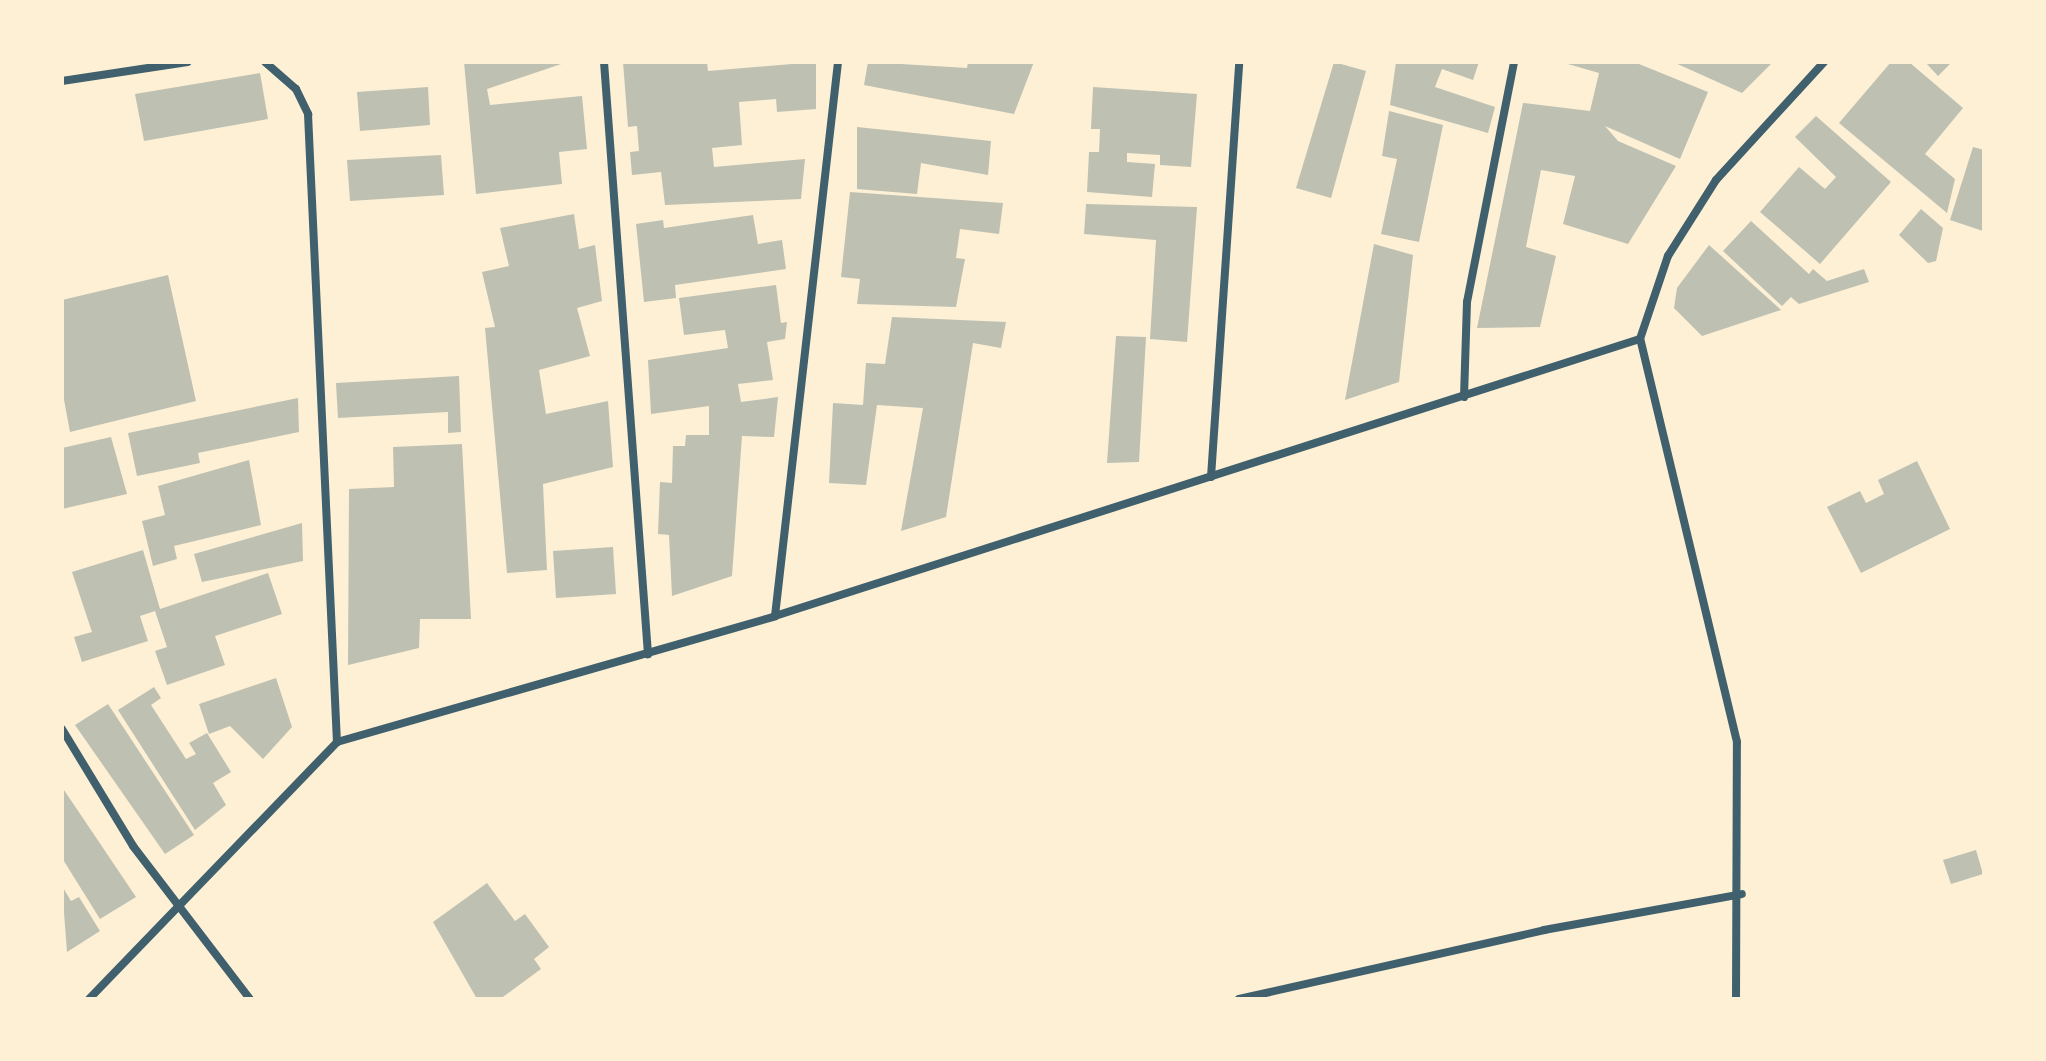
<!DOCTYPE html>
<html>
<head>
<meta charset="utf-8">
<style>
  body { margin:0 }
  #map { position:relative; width:2046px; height:1061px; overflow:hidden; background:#fdf0d5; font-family:"Roboto Condensed",sans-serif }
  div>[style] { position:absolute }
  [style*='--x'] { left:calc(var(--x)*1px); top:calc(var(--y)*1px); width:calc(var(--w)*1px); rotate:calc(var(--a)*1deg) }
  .building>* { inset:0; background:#bec0b2 }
  .minor>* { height:8px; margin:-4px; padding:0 4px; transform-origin:4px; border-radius:4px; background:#3f606c }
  span { translate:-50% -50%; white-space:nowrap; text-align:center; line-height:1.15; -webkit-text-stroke:6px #fdf0d5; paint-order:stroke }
  .frame { position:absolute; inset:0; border:64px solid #fdf0d5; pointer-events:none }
</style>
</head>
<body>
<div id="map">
  <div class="building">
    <div style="clip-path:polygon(464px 62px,567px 62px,487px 89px,490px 105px,582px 96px,587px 149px,559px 152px,562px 184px,476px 194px)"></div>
    <div style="clip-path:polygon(623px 62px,707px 62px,708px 71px,816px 62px,816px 109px,777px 112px,776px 99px,739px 102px,742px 145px,712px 148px,714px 167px,805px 159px,801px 199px,665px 205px,661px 172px,632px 175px,630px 152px,639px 151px,637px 126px,628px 127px)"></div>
    <div style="clip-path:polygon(868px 62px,967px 68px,968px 62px,1034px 62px,1014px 114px,864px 85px)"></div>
    <div style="clip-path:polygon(1334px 62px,1366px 71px,1331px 198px,1296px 188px)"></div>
    <div style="clip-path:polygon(1396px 62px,1479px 62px,1473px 80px,1442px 69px,1435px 87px,1495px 107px,1488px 133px,1390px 105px)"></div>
    <div style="clip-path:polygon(1561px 62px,1634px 62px,1708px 92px,1680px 159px,1605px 126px,1618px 141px,1676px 166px,1628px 244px,1563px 224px,1575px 176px,1541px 170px,1526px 247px,1556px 256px,1540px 327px,1477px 328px,1523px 103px,1590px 111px,1599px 73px)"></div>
    <div style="clip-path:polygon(1673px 62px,1773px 62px,1742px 93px)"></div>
    <div style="clip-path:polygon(1891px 62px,1909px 62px,1963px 108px,1925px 154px,1955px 179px,1947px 213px,1839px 123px)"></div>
    <div style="clip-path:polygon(1925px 62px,1952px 62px,1938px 76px)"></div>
    <div style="clip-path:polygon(260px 73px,268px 119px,144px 141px,135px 94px)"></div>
    <div style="clip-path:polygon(428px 87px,430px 125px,360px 131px,357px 92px)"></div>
    <div style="clip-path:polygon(1093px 87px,1197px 94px,1191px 167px,1160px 165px,1160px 155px,1127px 153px,1127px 162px,1155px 164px,1152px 197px,1087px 192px,1089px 152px,1099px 152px,1100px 129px,1091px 129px)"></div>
    <div style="clip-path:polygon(1389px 111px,1443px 125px,1419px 242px,1381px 234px,1397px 159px,1382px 156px)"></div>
    <div style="clip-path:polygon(1816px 116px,1891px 182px,1820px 264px,1760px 212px,1799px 167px,1825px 189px,1836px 177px,1795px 137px)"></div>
    <div style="clip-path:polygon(857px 127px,991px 141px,988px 175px,921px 163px,917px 194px,857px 189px)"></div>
    <div style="clip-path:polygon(1973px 147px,1984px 150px,1983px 231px,1950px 220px)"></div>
    <div style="clip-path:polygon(441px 155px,444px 195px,350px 201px,347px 160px)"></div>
    <div style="clip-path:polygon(850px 192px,1003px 203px,999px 234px,960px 229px,956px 258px,965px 259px,956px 307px,857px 304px,860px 279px,841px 277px)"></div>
    <div style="clip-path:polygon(1086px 204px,1197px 207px,1187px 342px,1150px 339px,1156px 240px,1084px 234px)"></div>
    <div style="clip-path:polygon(1921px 209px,1943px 228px,1936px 261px,1928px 263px,1899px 235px)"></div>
    <div style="clip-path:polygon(574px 214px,579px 249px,595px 245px,602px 301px,577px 308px,590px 356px,539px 370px,546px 414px,608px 401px,613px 467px,543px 484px,547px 570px,507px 573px,485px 328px,495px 327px,482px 272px,509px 266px,500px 228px)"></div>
    <div style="clip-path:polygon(753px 215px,758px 244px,782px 240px,786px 269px,675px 285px,676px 298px,644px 302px,636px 224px,663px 220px,664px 228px)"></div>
    <div style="clip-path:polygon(1751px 221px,1809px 274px,1813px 269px,1827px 281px,1864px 269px,1869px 282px,1799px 304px,1791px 297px,1782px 306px,1723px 251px)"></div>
    <div style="clip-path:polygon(1374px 244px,1413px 255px,1399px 382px,1345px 400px)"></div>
    <div style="clip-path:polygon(1709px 245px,1781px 310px,1702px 336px,1674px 308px,1677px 288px)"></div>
    <div style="clip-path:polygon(168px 275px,196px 401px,70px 432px,62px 389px,62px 300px)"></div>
    <div style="clip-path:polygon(776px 285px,781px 323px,787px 322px,785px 339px,767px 342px,773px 380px,738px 384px,741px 402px,778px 397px,774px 437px,742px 436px,732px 576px,672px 596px,669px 535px,658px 534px,660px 482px,672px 483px,673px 446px,685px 446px,686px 435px,709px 435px,709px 406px,651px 414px,648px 360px,728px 348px,725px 330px,684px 335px,679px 298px)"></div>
    <div style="clip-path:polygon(892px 317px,1006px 322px,1001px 348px,973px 343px,946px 517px,901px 531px,923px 408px,877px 405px,866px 485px,829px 483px,833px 403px,863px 405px,866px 363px,885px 364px)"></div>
    <div style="clip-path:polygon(1116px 336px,1146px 337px,1139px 462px,1107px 463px)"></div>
    <div style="clip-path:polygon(459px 376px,461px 432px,448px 433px,448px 412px,338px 418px,336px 383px)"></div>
    <div style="clip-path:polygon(298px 398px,299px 432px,198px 453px,200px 463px,137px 476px,128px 433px)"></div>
    <div style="clip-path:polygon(111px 437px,127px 494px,62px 509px,62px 448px)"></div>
    <div style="clip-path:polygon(462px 444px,471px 619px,420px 619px,419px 648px,348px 665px,349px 489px,394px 487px,393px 447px)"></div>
    <div style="clip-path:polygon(249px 460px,261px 525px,174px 546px,177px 559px,153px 566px,142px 521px,165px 515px,158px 486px)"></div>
    <div style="clip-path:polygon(1917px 461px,1950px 529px,1861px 573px,1827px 507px,1860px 491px,1866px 503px,1884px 494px,1878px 480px)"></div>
    <div style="clip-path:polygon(302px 523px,303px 561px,202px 582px,194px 554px)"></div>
    <div style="clip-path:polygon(613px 547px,616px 594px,556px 598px,553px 551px)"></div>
    <div style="clip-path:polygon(143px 550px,160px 609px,268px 573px,282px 614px,215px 636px,225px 665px,167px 685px,155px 651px,167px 647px,155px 611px,140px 616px,148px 641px,82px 662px,74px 637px,92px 632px,72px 572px)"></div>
    <div style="clip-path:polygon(276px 678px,292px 727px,263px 759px,230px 726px,209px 734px,199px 704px)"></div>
    <div style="clip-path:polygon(154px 687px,161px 698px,151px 705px,186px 759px,196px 754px,189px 743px,207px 733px,231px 772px,213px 783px,226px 805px,195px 830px,118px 710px)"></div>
    <div style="clip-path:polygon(108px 704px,194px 835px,165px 854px,75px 725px)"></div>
    <div style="clip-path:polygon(62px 787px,136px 897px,100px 919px,62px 858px)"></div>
    <div style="clip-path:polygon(1976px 850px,1983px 874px,1951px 884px,1943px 860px)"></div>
    <div style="clip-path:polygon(487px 883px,515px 921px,525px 914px,549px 947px,534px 959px,541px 969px,500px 999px,477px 999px,433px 922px)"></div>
    <div style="clip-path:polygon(62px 886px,71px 901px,79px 897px,100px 931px,67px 952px)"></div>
  </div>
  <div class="minor">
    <div style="--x:265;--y:62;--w:41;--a:41.1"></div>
    <div style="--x:296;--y:89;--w:28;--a:64"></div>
    <div style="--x:308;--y:114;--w:629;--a:87.36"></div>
    <div style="--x:604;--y:62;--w:594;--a:85.75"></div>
    <div style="--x:62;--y:81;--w:127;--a:-8.6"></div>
    <div style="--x:1464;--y:397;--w:95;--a:-88.2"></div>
    <div style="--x:1467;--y:302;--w:245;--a:-78.9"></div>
    <div style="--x:1211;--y:477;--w:416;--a:-86.1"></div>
    <div style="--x:775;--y:616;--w:558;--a:-83.51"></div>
    <div style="--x:62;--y:729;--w:137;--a:58.7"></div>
    <div style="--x:133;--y:846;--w:193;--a:52.6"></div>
    <div style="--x:89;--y:999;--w:357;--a:-46"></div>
    <div style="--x:337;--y:742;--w:456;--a:-16"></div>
    <div style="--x:775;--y:616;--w:908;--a:-17.76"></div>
    <div style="--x:1239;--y:999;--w:313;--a:-12.7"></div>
    <div style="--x:1544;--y:930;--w:201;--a:-10.3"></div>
    <div style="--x:1736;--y:999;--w:257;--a:-89.8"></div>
    <div style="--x:1737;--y:742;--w:415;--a:-103.5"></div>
    <div style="--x:1640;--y:339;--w:88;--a:-71.4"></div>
    <div style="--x:1668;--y:256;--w:90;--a:-57.7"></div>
    <div style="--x:1716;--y:180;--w:160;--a:-47.5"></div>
  </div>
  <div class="frame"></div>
</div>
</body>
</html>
